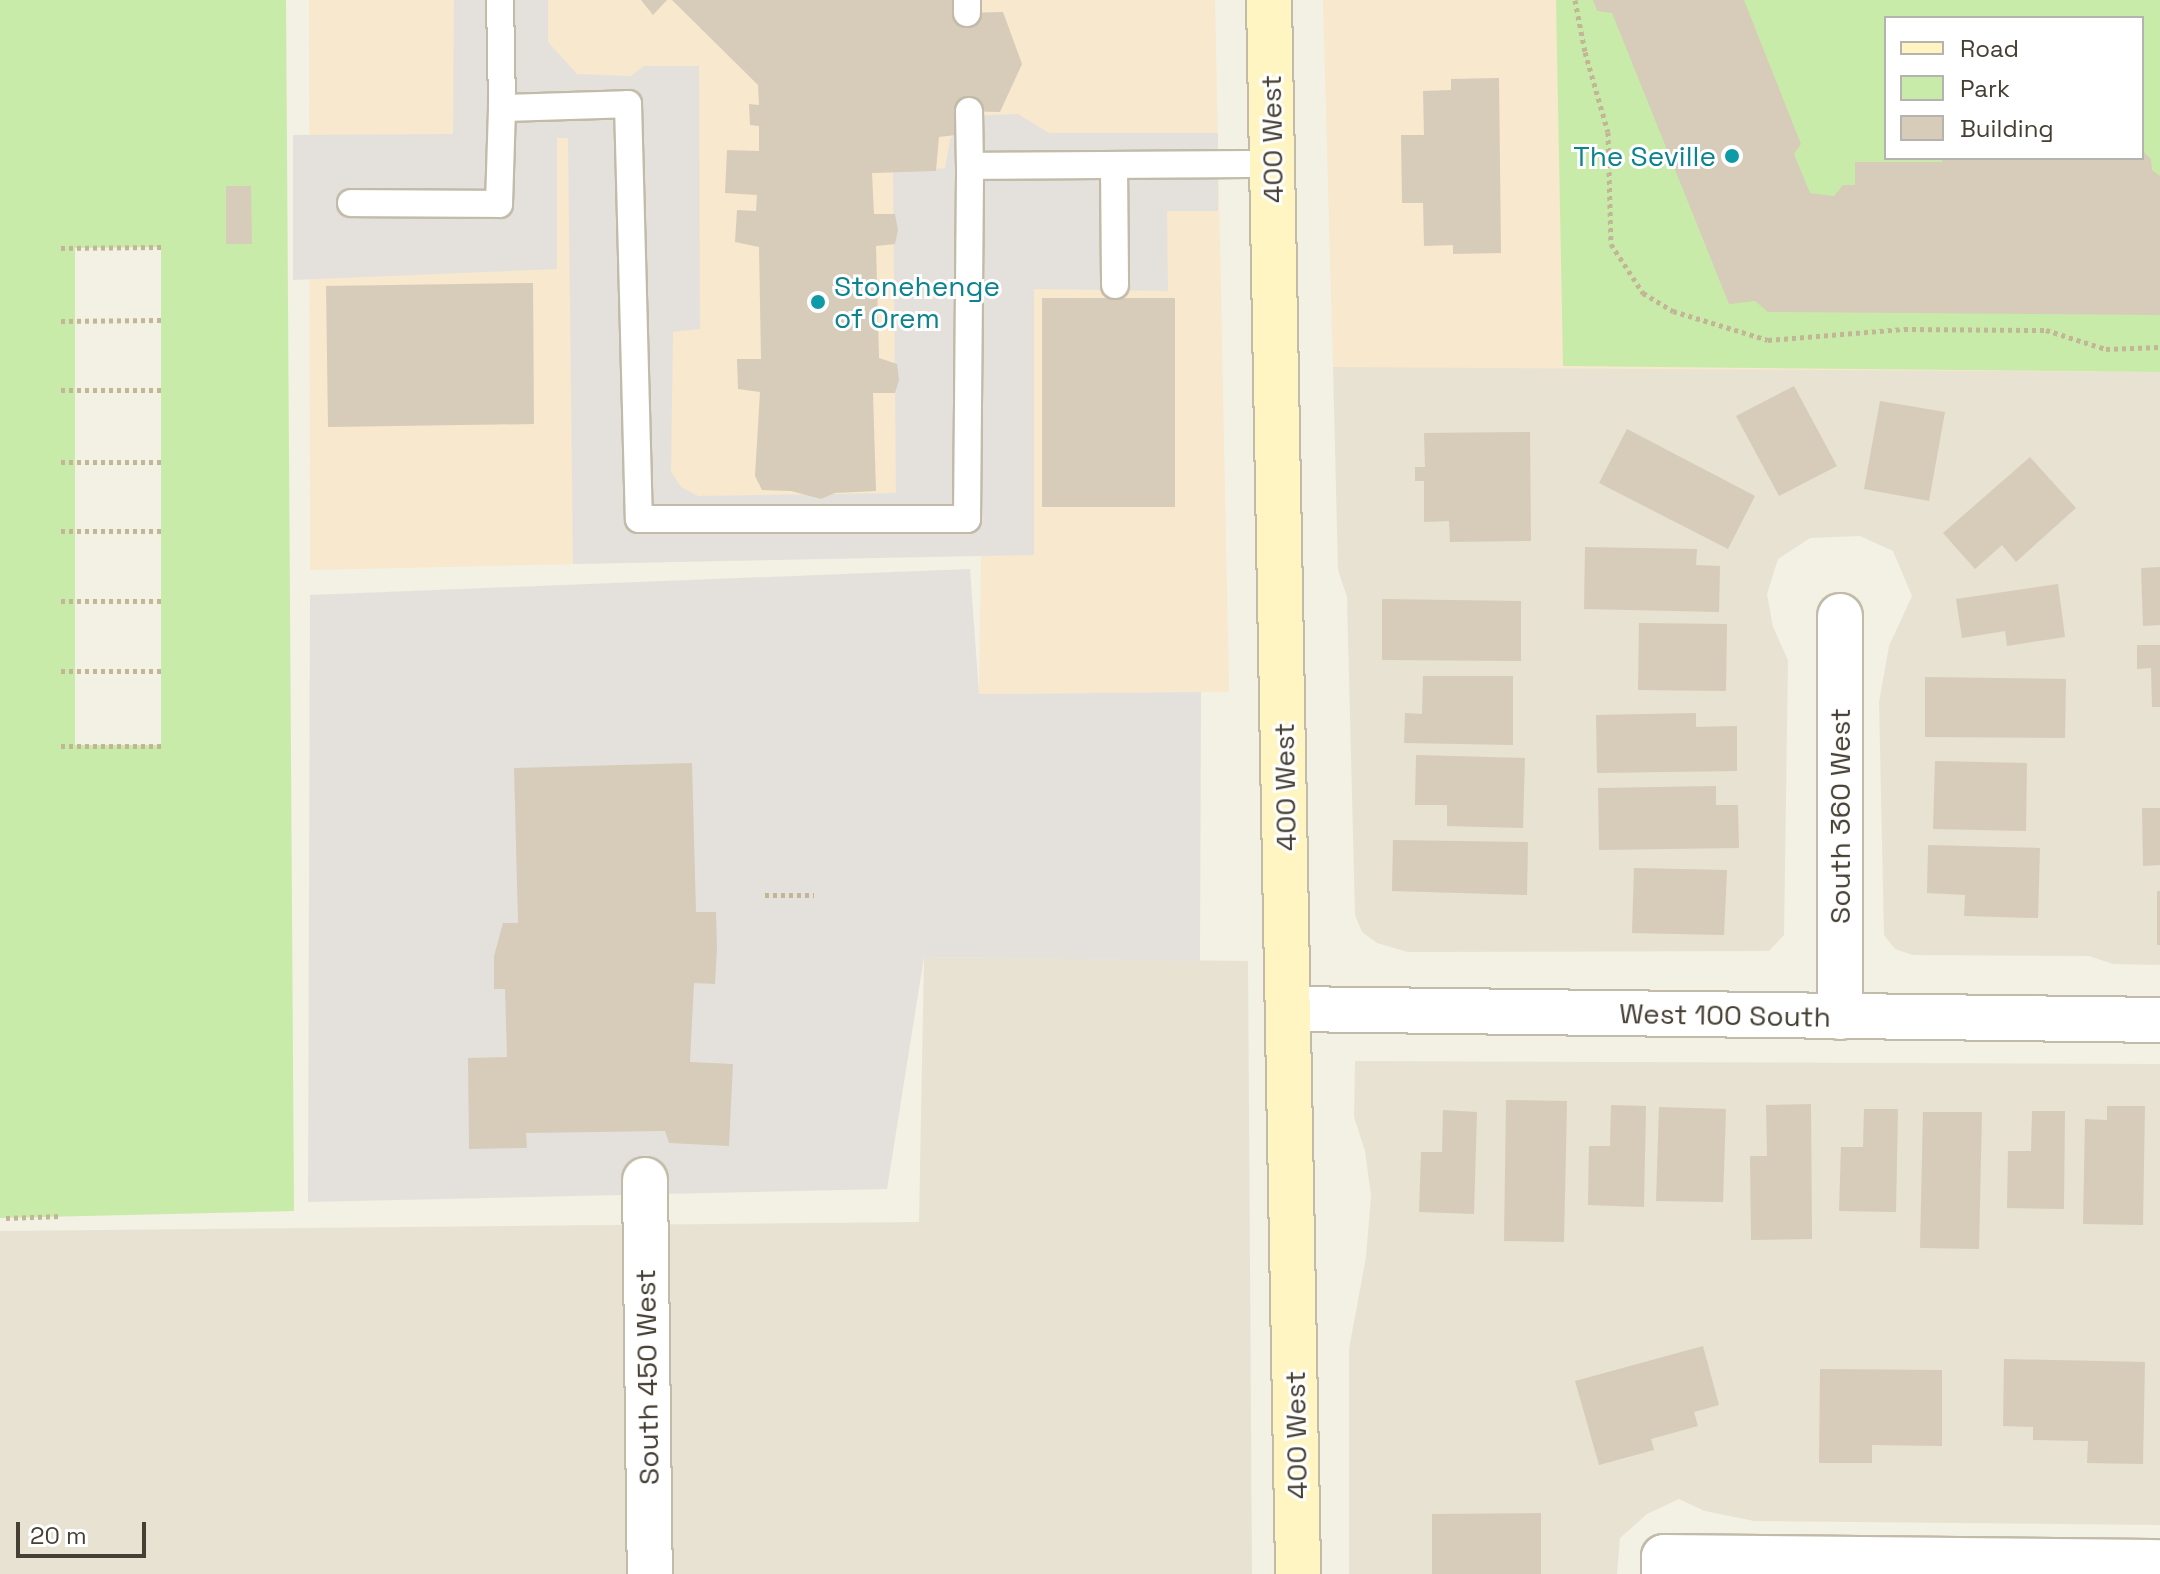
<!DOCTYPE html>
<html>
<head>
<meta charset="utf-8">
<style>
  body { margin:0 }
  #map { position:relative; width:2160px; height:1574px; overflow:hidden; background:#f3f0e4; font-family:"Space Grotesk",sans-serif }
  div>[style] { position:absolute }
  [style*='--x'] { left:calc(var(--x)*1px); top:calc(var(--y)*1px); width:calc(var(--w)*1px); rotate:calc(var(--a)*1deg) }
  .residential>* { inset:0; background:#e8e2d2 }
  .commercial>* { inset:0; background:#f7e8ce }
  .green>* { inset:0; background:#c9ebaa }
  .parking>* { inset:0; background:#e4e1dd }
  .building>* { inset:0; background:#d6ccb9 }
  .path>* { height:5px; margin-top:-2.5px; transform-origin:0; background:repeating-linear-gradient(90deg,#c2b697 0 4px,transparent 0 8px) }
  .roads { filter:drop-shadow(2px 0 #c2bba9) drop-shadow(-2px 0 #c2bba9) drop-shadow(0 2px #c2bba9) drop-shadow(0 -2px #c2bba9) }
  .lane>* { height:26px; margin:-13px; padding:0 13px; transform-origin:13px; border-radius:13px; background:#fff }
  .street>* { height:44px; margin:-22px; padding:0 22px; transform-origin:22px; border-radius:22px; background:#fff }
  .secondary>* { height:44px; margin:-22px; padding:0 22px; transform-origin:22px; border-radius:22px; background:#fff5c3 }
  .dots>* { width:22px; height:22px; translate:-50% -50%; box-sizing:border-box; border:4px solid #fff; border-radius:50% }
  span { translate:-50% -50%; white-space:nowrap; text-align:center; line-height:1.15; -webkit-text-stroke:6px #fff; paint-order:stroke }
  .street-label { font-size:28px; color:#464034 }
  .culture-label { font-size:28px; color:#0d838f }
  .right { translate:-100% -50%; text-align:right }
  .left { translate:0 -50%; text-align:left }
  .legend { position:absolute; left:1884px; top:16px; width:260px; height:144px; box-sizing:border-box; background:#fff; border:2px solid #b5b3ae; margin:0; padding:10px 14px; list-style:none; font-size:24px; color:#464034 }
  .legend li { display:flex; align-items:center; gap:16px; height:40px }
  .legend b { width:40px; border:2px solid #b5b3ae }
  .scale { position:absolute; left:16px; top:1522px; width:130px; height:36px; box-sizing:border-box; border:4px solid #464034; border-top:0; padding-left:10px; font-size:24px; line-height:28px; white-space:nowrap; color:#464034; -webkit-text-stroke:6px #fff; paint-order:stroke }
</style>
</head>
<body>
<div id="map">
  <div class="residential">
    <div style="clip-path:polygon(1563px 366px,2160px 372px,2160px 965px,2113px 964px,2089px 956px,1913px 955px,1895px 949px,1884px 935px,1879px 702px,1889px 646px,1912px 596px,1893px 551px,1860px 536px,1810px 538px,1778px 559px,1767px 594px,1773px 627px,1788px 660px,1784px 935px,1769px 951px,1408px 952px,1377px 943px,1362px 932px,1355px 915px,1347px 597px,1338px 570px,1333px 367px)"></div>
    <div style="clip-path:polygon(924px 957px,1248px 961px,1252px 1574px,0 1574px,0 1231px,919px 1222px)"></div>
    <div style="clip-path:polygon(1355px 1061px,2160px 1064px,2160px 1525px,1754px 1521px,1705px 1511px,1679px 1499px,1647px 1514px,1620px 1538px,1617px 1574px,1349px 1574px,1349px 1349px,1366px 1257px,1371px 1196px,1365px 1151px,1354px 1117px)"></div>
  </div>
  <div class="commercial">
    <div style="clip-path:polygon(309px 0,1215px 0,1229px 692px,979px 694px,981px 555px,310px 570px)"></div>
    <div style="clip-path:polygon(evenodd,1323px 0,2160px 0,2160px 372px,1333px 367px,1323px 0,1886px 18px,2142px 18px,2142px 158px,1886px 158px,1886px 18px)"></div>
  </div>
  <div class="green">
    <div style="clip-path:polygon(evenodd,0 0,286px 0,294px 1211px,0 1218px,0 0,161px 247px,161px 745px,75px 745px,75px 248px,161px 247px)"></div>
    <div style="clip-path:polygon(evenodd,1556px 0,2160px 0,2160px 372px,1563px 366px,1556px 0,1886px 18px,2142px 18px,2142px 158px,1886px 158px,1886px 18px)"></div>
  </div>
  <div class="parking">
    <div style="clip-path:polygon(454px 0,548px 0,548px 42px,577px 74px,631px 76px,644px 66px,699px 66px,700px 329px,673px 332px,671px 472px,681px 487px,698px 496px,896px 493px,893px 172px,945px 168px,950px 140px,966px 116px,1018px 114px,1049px 133px,1218px 133px,1218px 211px,1167px 211px,1168px 291px,1034px 289px,1034px 555px,573px 564px,568px 138px,557px 138px,557px 269px,293px 280px,293px 135px,453px 134px)"></div>
    <div style="clip-path:polygon(970px 569px,979px 694px,1201px 692px,1200px 961px,924px 957px,887px 1189px,308px 1202px,310px 595px)"></div>
  </div>
  <div class="building">
    <div style="clip-path:polygon(641px 0,667px 0,653px 15px)"></div>
    <div style="clip-path:polygon(672px 0,958px 0,960px 13px,1003px 12px,1022px 64px,1000px 112px,961px 111px,956px 135px,939px 137px,936px 171px,872px 173px,874px 214px,895px 214px,898px 230px,895px 244px,876px 246px,879px 358px,897px 364px,899px 380px,895px 393px,873px 393px,876px 491px,835px 493px,821px 499px,791px 491px,762px 490px,755px 476px,760px 392px,738px 389px,737px 359px,761px 359px,759px 247px,735px 242px,737px 210px,756px 211px,757px 195px,725px 193px,727px 150px,759px 151px,759px 126px,750px 125px,749px 104px,759px 105px,758px 85px)"></div>
    <div style="clip-path:polygon(1593px 0,1744px 0,1801px 144px,1794px 154px,1810px 193px,1834px 196px,1843px 185px,1855px 185px,1855px 162px,1942px 162px,1942px 158px,2142px 158px,2144px 152px,2151px 159px,2152px 170px,2160px 176px,2160px 315px,1768px 312px,1755px 301px,1729px 304px,1612px 13px,1597px 11px)"></div>
    <div style="clip-path:polygon(1499px 78px,1501px 253px,1453px 254px,1453px 245px,1424px 246px,1423px 203px,1402px 203px,1401px 135px,1424px 135px,1423px 91px,1451px 90px,1451px 79px)"></div>
    <div style="clip-path:polygon(226px 186px,251px 186px,252px 244px,226px 244px)"></div>
    <div style="clip-path:polygon(533px 283px,534px 424px,328px 427px,326px 286px)"></div>
    <div style="clip-path:polygon(1042px 298px,1175px 298px,1175px 507px,1042px 507px)"></div>
    <div style="clip-path:polygon(1794px 386px,1837px 466px,1779px 496px,1736px 416px)"></div>
    <div style="clip-path:polygon(1880px 401px,1945px 412px,1929px 501px,1864px 489px)"></div>
    <div style="clip-path:polygon(1627px 429px,1755px 496px,1728px 549px,1599px 483px)"></div>
    <div style="clip-path:polygon(1530px 432px,1531px 541px,1450px 542px,1449px 521px,1424px 522px,1424px 481px,1415px 481px,1415px 467px,1425px 467px,1424px 433px)"></div>
    <div style="clip-path:polygon(2030px 457px,2076px 508px,2016px 562px,2002px 545px,1975px 569px,1943px 533px)"></div>
    <div style="clip-path:polygon(1585px 547px,1697px 549px,1696px 565px,1720px 566px,1719px 612px,1584px 609px)"></div>
    <div style="clip-path:polygon(2160px 567px,2160px 625px,2143px 626px,2141px 568px)"></div>
    <div style="clip-path:polygon(2058px 584px,2065px 637px,2007px 646px,2005px 631px,1962px 638px,1956px 599px)"></div>
    <div style="clip-path:polygon(1382px 599px,1521px 601px,1521px 661px,1382px 660px)"></div>
    <div style="clip-path:polygon(1639px 623px,1727px 624px,1726px 691px,1638px 690px)"></div>
    <div style="clip-path:polygon(2137px 645px,2160px 645px,2160px 707px,2152px 707px,2151px 668px,2137px 669px)"></div>
    <div style="clip-path:polygon(1423px 676px,1513px 676px,1513px 745px,1404px 743px,1405px 713px,1422px 714px)"></div>
    <div style="clip-path:polygon(1925px 677px,2066px 679px,2065px 738px,1925px 737px)"></div>
    <div style="clip-path:polygon(1696px 713px,1696px 727px,1737px 726px,1737px 771px,1597px 773px,1596px 715px)"></div>
    <div style="clip-path:polygon(1416px 755px,1525px 758px,1523px 828px,1447px 826px,1447px 805px,1415px 805px)"></div>
    <div style="clip-path:polygon(1935px 761px,2027px 763px,2026px 831px,1933px 829px)"></div>
    <div style="clip-path:polygon(692px 763px,696px 912px,716px 912px,717px 949px,715px 984px,694px 983px,690px 1062px,733px 1064px,729px 1146px,669px 1143px,665px 1131px,526px 1133px,527px 1148px,469px 1149px,468px 1058px,507px 1057px,505px 989px,494px 989px,494px 956px,503px 923px,518px 923px,514px 768px)"></div>
    <div style="clip-path:polygon(1716px 786px,1716px 805px,1738px 805px,1739px 848px,1599px 850px,1598px 788px)"></div>
    <div style="clip-path:polygon(2142px 808px,2160px 808px,2160px 865px,2143px 866px)"></div>
    <div style="clip-path:polygon(1393px 840px,1528px 842px,1527px 895px,1392px 891px)"></div>
    <div style="clip-path:polygon(1928px 845px,2040px 848px,2038px 918px,1964px 916px,1965px 895px,1927px 893px)"></div>
    <div style="clip-path:polygon(1634px 868px,1727px 870px,1724px 935px,1632px 933px)"></div>
    <div style="clip-path:polygon(2157px 891px,2160px 891px,2160px 945px,2157px 945px)"></div>
    <div style="clip-path:polygon(1506px 1100px,1567px 1101px,1564px 1242px,1504px 1241px)"></div>
    <div style="clip-path:polygon(1811px 1104px,1812px 1239px,1751px 1240px,1750px 1156px,1767px 1156px,1766px 1105px)"></div>
    <div style="clip-path:polygon(1611px 1105px,1646px 1106px,1644px 1207px,1588px 1205px,1589px 1146px,1610px 1146px)"></div>
    <div style="clip-path:polygon(2107px 1106px,2145px 1106px,2143px 1225px,2083px 1224px,2085px 1119px,2107px 1120px)"></div>
    <div style="clip-path:polygon(1659px 1107px,1726px 1109px,1723px 1202px,1656px 1201px)"></div>
    <div style="clip-path:polygon(1864px 1109px,1898px 1109px,1896px 1212px,1839px 1211px,1841px 1147px,1863px 1147px)"></div>
    <div style="clip-path:polygon(1443px 1110px,1477px 1112px,1474px 1214px,1419px 1212px,1421px 1152px,1442px 1152px)"></div>
    <div style="clip-path:polygon(2032px 1111px,2065px 1111px,2064px 1209px,2007px 1208px,2008px 1151px,2031px 1151px)"></div>
    <div style="clip-path:polygon(1923px 1112px,1982px 1112px,1979px 1249px,1920px 1248px)"></div>
    <div style="clip-path:polygon(1703px 1346px,1719px 1405px,1694px 1412px,1698px 1426px,1651px 1439px,1654px 1450px,1599px 1465px,1575px 1381px)"></div>
    <div style="clip-path:polygon(2004px 1359px,2145px 1362px,2143px 1464px,2087px 1463px,2088px 1441px,2033px 1440px,2033px 1427px,2003px 1426px)"></div>
    <div style="clip-path:polygon(1820px 1369px,1942px 1370px,1942px 1446px,1872px 1445px,1872px 1463px,1819px 1463px)"></div>
    <div style="clip-path:polygon(1541px 1513px,1541px 1574px,1432px 1574px,1432px 1514px)"></div>
  </div>
  <div class="path">
    <div style="--x:1575;--y:0;--w:53;--a:79.1"></div>
    <div style="--x:1585;--y:52;--w:83;--a:74"></div>
    <div style="--x:1608;--y:132;--w:112;--a:88.5"></div>
    <div style="--x:1611;--y:244;--w:59;--a:56.9"></div>
    <div style="--x:1643;--y:293;--w:35;--a:31"></div>
    <div style="--x:1673;--y:311;--w:99;--a:17"></div>
    <div style="--x:1768;--y:340;--w:136;--a:-4.6"></div>
    <div style="--x:1904;--y:329;--w:142;--a:0.4"></div>
    <div style="--x:2046;--y:330;--w:63;--a:17.6"></div>
    <div style="--x:2106;--y:349;--w:54;--a:-2.1"></div>
    <div style="--x:61;--y:248;--w:100;--a:-0.6"></div>
    <div style="--x:61;--y:321;--w:100;--a:-0.6"></div>
    <div style="--x:61;--y:390;--w:100;--a:0"></div>
    <div style="--x:61;--y:462;--w:100;--a:0"></div>
    <div style="--x:61;--y:531;--w:100;--a:0"></div>
    <div style="--x:61;--y:601;--w:100;--a:0"></div>
    <div style="--x:61;--y:671;--w:100;--a:0"></div>
    <div style="--x:61;--y:746;--w:100;--a:0"></div>
    <div style="--x:765;--y:895;--w:49;--a:0"></div>
    <div style="--x:6;--y:1218;--w:55;--a:-2.1"></div>
  </div>
  <div class="roads">
    <div class="lane">
      <div style="--x:500;--y:0;--w:108;--a:88.9"></div>
      <div style="--x:967;--y:0;--w:13;--a:90"></div>
      <div style="--x:969;--y:111;--w:55;--a:89"></div>
      <div style="--x:1114;--y:165;--w:120;--a:89.5"></div>
      <div style="--x:351;--y:203;--w:148;--a:0.4"></div>
      <div style="--x:499;--y:204;--w:96;--a:-88.2"></div>
      <div style="--x:502;--y:108;--w:126;--a:-1.8"></div>
      <div style="--x:628;--y:104;--w:415;--a:88.5"></div>
      <div style="--x:639;--y:519;--w:328;--a:0"></div>
      <div style="--x:967;--y:519;--w:353;--a:-89.5"></div>
      <div style="--x:970;--y:166;--w:302;--a:-0.4"></div>
    </div>
    <div class="street">
      <div style="--x:1840;--y:616;--w:401;--a:90"></div>
      <div style="--x:1289;--y:1009;--w:871;--a:0.72"></div>
      <div style="--x:645;--y:1180;--w:394;--a:89.3"></div>
      <div style="--x:1664;--y:1574;--w:17;--a:-90"></div>
      <div style="--x:1664;--y:1557;--w:496;--a:0.6"></div>
    </div>
    <div class="secondary">
      <div style="--x:1269;--y:0;--w:1574;--a:88.94"></div>
    </div>
  </div>
  <div class="dots">
    <div style="left:1732px;top:156px;background:#0f9aa8"></div>
    <div style="left:818px;top:302px;background:#0f9aa8"></div>
  </div>
  <div class="street-label">
    <span style="left:1272px;top:139px;rotate:-91deg">400 West</span>
    <span style="left:1285px;top:787px;rotate:-91deg">400 West</span>
    <span style="left:1840px;top:816px;rotate:-90deg">South 360 West</span>
    <span style="left:1725px;top:1015px;rotate:1deg">West 100 South</span>
    <span style="left:647px;top:1377px;rotate:-91deg">South 450 West</span>
    <span style="left:1296px;top:1435px;rotate:-91deg">400 West</span>
  </div>
  <div class="culture-label">
    <span class="right" style="left:1716px;top:156px">The Seville</span>
    <span class="left" style="left:834px;top:302px">Stonehenge<br>of Orem</span>
  </div>
  <ul class="legend">
  <li><b style="height:10px;background:#fff5c3"></b>Road</li>
  <li><b style="height:22px;background:#c9ebaa"></b>Park</li>
  <li><b style="height:22px;background:#d6ccb9"></b>Building</li>
  </ul>
  <div class="scale">20 m</div>
</div>
</body>
</html>
